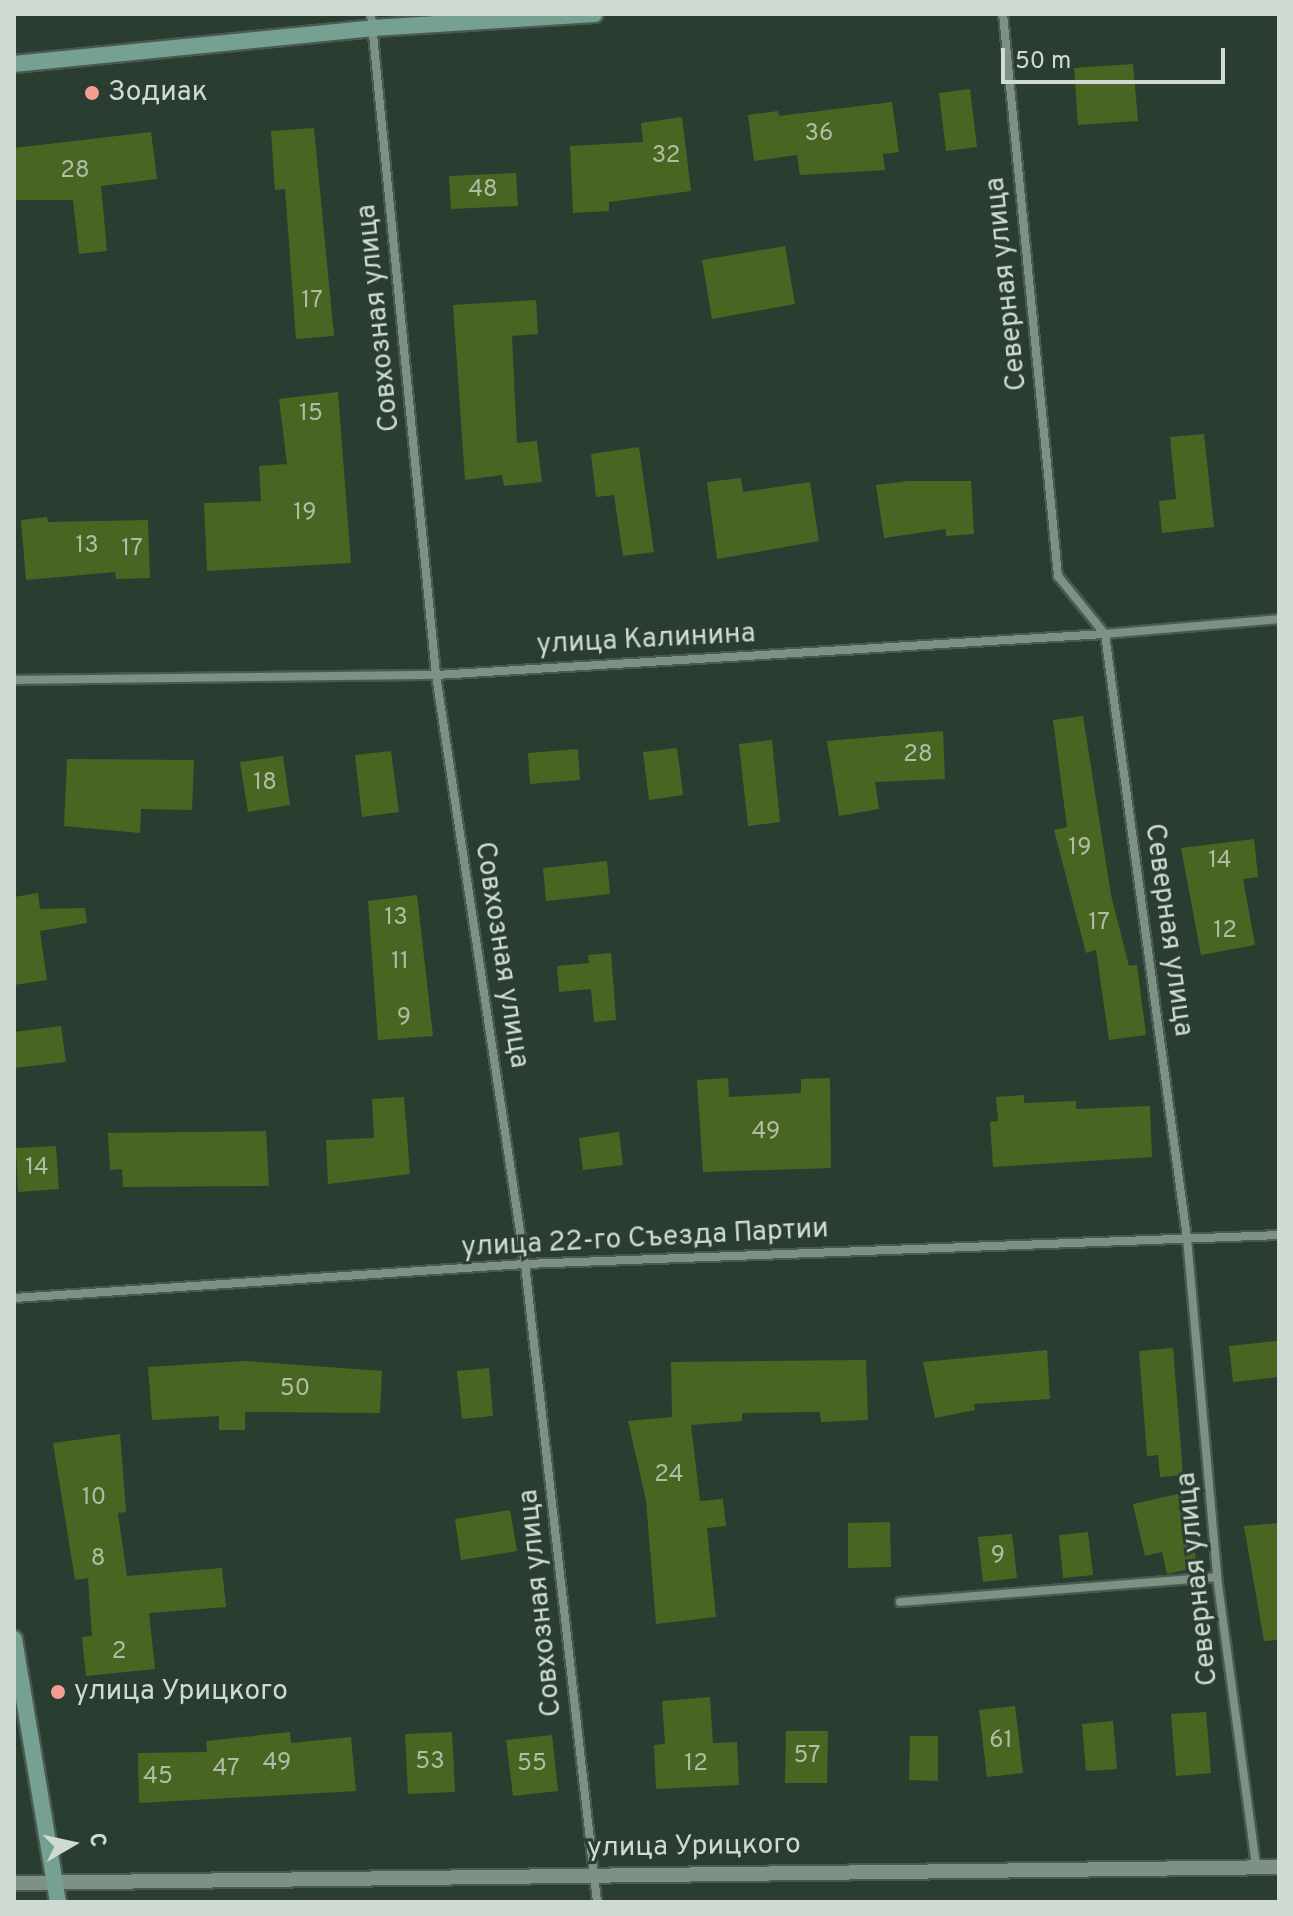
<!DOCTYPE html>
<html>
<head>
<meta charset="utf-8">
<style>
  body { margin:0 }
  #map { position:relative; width:1293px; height:1916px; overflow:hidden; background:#2a3d31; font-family:Overpass,sans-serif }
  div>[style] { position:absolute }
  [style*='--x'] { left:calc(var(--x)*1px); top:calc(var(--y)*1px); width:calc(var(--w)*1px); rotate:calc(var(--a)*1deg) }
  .building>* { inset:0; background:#486621 }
  .roads { filter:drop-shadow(2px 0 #4b5a51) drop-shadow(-2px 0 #4b5a51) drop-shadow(0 2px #4b5a51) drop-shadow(0 -2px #4b5a51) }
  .minor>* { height:8px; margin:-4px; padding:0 4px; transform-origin:4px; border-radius:4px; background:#7d9284 }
  .tertiary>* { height:14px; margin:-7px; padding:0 7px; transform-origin:7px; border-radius:7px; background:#7d9284 }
  .secondary>* { height:16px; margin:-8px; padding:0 8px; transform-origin:8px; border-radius:8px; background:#76a092 }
  .dots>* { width:22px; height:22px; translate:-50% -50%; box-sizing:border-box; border:4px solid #2a3d31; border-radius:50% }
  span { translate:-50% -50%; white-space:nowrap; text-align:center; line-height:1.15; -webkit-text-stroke:6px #2a3d31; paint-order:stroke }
  .number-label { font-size:24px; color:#adbda6 }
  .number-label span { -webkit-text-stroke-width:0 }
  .poi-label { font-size:28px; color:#cfdad3 }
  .left { translate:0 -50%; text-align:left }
  .street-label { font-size:28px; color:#cfdad3 }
  .frame { position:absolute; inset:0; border:16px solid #cfdad3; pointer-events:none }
  .north { position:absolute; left:32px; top:1804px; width:80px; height:80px; -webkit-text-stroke:6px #2a3d31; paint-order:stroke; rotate:81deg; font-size:22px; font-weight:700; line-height:32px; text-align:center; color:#cfdad3 }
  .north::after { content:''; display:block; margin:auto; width:28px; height:36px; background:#cfdad3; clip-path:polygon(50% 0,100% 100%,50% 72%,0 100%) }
  .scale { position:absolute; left:1001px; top:48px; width:224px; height:36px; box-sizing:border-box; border:4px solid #cfdad3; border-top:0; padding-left:10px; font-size:24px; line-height:28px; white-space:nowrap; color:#cfdad3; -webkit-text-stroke:6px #2a3d31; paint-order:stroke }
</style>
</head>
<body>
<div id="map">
  <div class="building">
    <div style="clip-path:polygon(1133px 64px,1138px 121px,1078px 125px,1074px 68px)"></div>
    <div style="clip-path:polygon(970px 89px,977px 147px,946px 151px,939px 93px)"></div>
    <div style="clip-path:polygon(892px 102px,899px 152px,883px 154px,885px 170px,800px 175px,797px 155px,754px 161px,748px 115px,778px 111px,779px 116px)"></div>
    <div style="clip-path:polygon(682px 117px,691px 191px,609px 202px,609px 211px,573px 213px,570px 146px,643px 142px,641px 123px)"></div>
    <div style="clip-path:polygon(314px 128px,334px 336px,296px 339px,285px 189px,275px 190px,271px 131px)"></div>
    <div style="clip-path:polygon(151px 132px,157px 179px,101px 186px,107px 251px,79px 254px,73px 200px,14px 200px,14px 148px)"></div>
    <div style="clip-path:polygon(516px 173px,518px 206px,451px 209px,449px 176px)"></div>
    <div style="clip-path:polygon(785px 246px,795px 304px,712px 319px,702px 260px)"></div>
    <div style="clip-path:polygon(536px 300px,538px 334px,512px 336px,517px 443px,537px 441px,542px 482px,504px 486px,502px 475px,465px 480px,453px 305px)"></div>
    <div style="clip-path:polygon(338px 392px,351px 563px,207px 571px,204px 503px,261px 501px,259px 466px,287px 464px,279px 399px)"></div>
    <div style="clip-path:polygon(1204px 434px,1214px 527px,1162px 533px,1159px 501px,1176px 499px,1170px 437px)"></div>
    <div style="clip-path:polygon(639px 447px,654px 552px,623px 556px,614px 495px,596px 497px,591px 454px)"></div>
    <div style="clip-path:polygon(741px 478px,743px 492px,810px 482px,819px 541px,717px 559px,707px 482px)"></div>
    <div style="clip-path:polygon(908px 481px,971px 481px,974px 534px,946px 536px,946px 529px,884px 538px,876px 485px)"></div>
    <div style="clip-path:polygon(47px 517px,48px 522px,148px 520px,150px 578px,116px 579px,115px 572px,26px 580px,21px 520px)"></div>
    <div style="clip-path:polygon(1083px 716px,1111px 895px,1129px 966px,1137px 965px,1146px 1035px,1109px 1040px,1096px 950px,1086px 953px,1054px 830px,1067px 827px,1053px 720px)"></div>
    <div style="clip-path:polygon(943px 731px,945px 779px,875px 782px,879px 809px,839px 816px,827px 741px)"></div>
    <div style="clip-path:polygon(772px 740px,780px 822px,748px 826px,739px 744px)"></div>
    <div style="clip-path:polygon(677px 748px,683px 795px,649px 800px,643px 752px)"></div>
    <div style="clip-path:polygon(578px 749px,580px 780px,530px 784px,528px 753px)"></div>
    <div style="clip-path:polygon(391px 751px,399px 812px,362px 817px,355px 755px)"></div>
    <div style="clip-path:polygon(283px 756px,290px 805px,248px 812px,240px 762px)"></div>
    <div style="clip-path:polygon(67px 759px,194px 760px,192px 810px,141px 809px,140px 833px,64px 826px)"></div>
    <div style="clip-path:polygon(1254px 839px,1258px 877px,1243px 879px,1255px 945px,1201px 955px,1181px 848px)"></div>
    <div style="clip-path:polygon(607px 861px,610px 894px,546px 901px,543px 868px)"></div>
    <div style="clip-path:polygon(38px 893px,40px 909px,85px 908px,87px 923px,40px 931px,47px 980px,14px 985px,14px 897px)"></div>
    <div style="clip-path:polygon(417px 895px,433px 1036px,378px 1040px,368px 901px)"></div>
    <div style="clip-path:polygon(611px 953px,616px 1020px,594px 1022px,591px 989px,559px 992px,557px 966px,589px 963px,588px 955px)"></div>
    <div style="clip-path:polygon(61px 1026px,66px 1062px,14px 1068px,14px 1032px)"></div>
    <div style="clip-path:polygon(728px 1078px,729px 1097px,801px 1093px,801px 1079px,830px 1078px,831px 1168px,703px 1172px,697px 1080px)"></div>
    <div style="clip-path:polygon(1024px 1095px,1024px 1103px,1076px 1101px,1076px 1109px,1150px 1106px,1152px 1157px,993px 1167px,990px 1122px,998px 1121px,996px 1097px)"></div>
    <div style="clip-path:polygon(404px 1097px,410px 1174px,328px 1184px,326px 1140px,374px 1138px,372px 1099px)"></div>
    <div style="clip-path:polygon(266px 1131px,269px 1186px,123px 1187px,122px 1169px,110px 1170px,108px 1133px)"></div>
    <div style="clip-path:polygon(619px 1132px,623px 1165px,583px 1170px,579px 1138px)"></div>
    <div style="clip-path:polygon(56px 1146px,59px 1189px,18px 1192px,16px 1148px)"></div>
    <div style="clip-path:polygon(1277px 1341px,1279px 1377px,1233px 1382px,1229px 1346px)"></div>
    <div style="clip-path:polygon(1173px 1348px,1183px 1475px,1160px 1477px,1158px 1455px,1147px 1456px,1139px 1351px)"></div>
    <div style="clip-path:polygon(1047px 1350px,1050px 1399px,974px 1404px,975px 1410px,935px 1418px,923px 1362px)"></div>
    <div style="clip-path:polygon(866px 1360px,868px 1420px,821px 1422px,820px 1412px,742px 1413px,742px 1421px,691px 1425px,700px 1501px,723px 1499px,726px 1526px,707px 1528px,716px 1617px,656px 1624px,646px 1500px,628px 1421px,672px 1417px,671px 1362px)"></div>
    <div style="clip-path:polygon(245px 1361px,382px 1371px,380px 1413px,245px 1412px,245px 1430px,219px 1430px,219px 1416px,152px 1420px,148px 1367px)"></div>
    <div style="clip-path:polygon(489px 1368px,493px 1416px,462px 1419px,457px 1371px)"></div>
    <div style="clip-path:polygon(120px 1434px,126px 1512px,118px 1513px,127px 1576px,222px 1568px,226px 1607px,149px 1613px,155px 1669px,86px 1676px,82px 1637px,92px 1636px,88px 1578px,75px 1580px,53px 1443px)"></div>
    <div style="clip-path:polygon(1182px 1493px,1198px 1567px,1167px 1574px,1162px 1552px,1145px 1556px,1133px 1504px)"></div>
    <div style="clip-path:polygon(510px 1510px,517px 1551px,461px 1560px,455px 1519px)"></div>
    <div style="clip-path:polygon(890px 1522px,891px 1567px,848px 1568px,848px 1523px)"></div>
    <div style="clip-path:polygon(1279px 1523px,1279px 1640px,1264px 1641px,1244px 1526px)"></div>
    <div style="clip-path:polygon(1088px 1532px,1093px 1575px,1063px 1578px,1059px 1535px)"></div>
    <div style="clip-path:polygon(1012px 1534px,1017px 1578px,983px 1582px,978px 1537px)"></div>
    <div style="clip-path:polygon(710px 1697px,713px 1743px,737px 1742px,739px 1785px,656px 1789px,654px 1745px,665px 1744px,662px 1701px)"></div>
    <div style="clip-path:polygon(1015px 1706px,1023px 1773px,987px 1777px,979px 1710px)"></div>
    <div style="clip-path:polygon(1206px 1712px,1211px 1773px,1176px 1776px,1171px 1714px)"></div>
    <div style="clip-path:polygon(1113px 1721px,1117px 1769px,1086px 1771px,1082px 1724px)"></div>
    <div style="clip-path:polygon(786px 1731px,828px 1731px,827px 1783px,785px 1783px)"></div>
    <div style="clip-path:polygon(290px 1732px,291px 1743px,351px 1737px,356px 1791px,139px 1803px,138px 1753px,207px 1752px,206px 1741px)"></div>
    <div style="clip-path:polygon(452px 1732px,455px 1792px,408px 1794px,405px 1734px)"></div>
    <div style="clip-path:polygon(552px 1735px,558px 1791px,513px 1796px,506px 1740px)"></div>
    <div style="clip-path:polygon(910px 1736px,938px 1736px,938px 1781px,909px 1780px)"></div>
  </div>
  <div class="roads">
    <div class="minor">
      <div style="--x:371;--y:14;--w:664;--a:84.38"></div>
      <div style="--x:436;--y:675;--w:596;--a:81.41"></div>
      <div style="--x:525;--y:1264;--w:642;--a:83.56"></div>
      <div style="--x:1003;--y:14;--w:565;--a:84.41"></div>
      <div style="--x:1058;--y:576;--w:75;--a:51"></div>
      <div style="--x:1105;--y:634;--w:610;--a:82.27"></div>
      <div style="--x:1187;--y:1238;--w:340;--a:84.9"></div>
      <div style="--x:1217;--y:1577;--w:293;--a:82.3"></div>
      <div style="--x:14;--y:680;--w:422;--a:-0.7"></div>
      <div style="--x:436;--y:675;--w:670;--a:-3.51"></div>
      <div style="--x:1105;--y:634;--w:175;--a:-4.9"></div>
      <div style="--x:14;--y:1298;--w:512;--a:-3.81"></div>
      <div style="--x:525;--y:1264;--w:755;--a:-2.2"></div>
      <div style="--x:900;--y:1602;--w:318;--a:-4.5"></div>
    </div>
    <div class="tertiary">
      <div style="--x:14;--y:1883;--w:1265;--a:-0.72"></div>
    </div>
    <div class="secondary">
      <div style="--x:14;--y:64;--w:361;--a:-5.7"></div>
      <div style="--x:373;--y:28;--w:222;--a:-3.6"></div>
      <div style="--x:14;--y:1639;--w:267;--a:80.5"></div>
    </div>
  </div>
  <div class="dots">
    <div style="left:92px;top:93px;background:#f59c95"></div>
    <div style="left:58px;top:1692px;background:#f59c95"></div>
  </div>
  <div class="number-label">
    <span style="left:819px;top:135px">36</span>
    <span style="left:666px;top:157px">32</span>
    <span style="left:75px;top:172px">28</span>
    <span style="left:483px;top:191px">48</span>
    <span style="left:312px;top:302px">17</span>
    <span style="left:311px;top:415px">15</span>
    <span style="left:305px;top:514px">19</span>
    <span style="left:87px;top:547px">13</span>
    <span style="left:132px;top:550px">17</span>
    <span style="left:918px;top:756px">28</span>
    <span style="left:265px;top:784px">18</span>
    <span style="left:1080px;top:849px">19</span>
    <span style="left:1220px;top:862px">14</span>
    <span style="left:396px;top:919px">13</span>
    <span style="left:1099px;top:924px">17</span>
    <span style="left:1225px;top:932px">12</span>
    <span style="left:400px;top:963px">11</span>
    <span style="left:404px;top:1019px">9</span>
    <span style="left:766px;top:1133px">49</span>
    <span style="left:37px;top:1169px">14</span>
    <span style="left:295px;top:1390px">50</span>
    <span style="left:669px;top:1476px">24</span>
    <span style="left:94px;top:1499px">10</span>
    <span style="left:998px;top:1557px">9</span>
    <span style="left:98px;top:1560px">8</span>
    <span style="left:119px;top:1653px">2</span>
    <span style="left:1001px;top:1742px">61</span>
    <span style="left:807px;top:1757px">57</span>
    <span style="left:430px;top:1763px">53</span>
    <span style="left:277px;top:1764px">49</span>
    <span style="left:532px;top:1765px">55</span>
    <span style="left:696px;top:1765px">12</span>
    <span style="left:226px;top:1770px">47</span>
    <span style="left:158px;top:1778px">45</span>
  </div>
  <div class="poi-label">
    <span class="left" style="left:108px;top:93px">Зодиак</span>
    <span class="left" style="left:74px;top:1692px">улица Урицкого</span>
  </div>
  <div class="street-label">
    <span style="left:1007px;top:284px;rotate:-96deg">Северная улица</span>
    <span style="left:379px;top:318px;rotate:-96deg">Совхозная улица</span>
    <span style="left:646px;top:640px;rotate:-3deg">улица Калинина</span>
    <span style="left:1168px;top:930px;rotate:82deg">Северная улица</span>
    <span style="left:501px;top:955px;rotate:81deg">Совхозная улица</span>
    <span style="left:645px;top:1239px;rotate:-3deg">улица 22-го Съезда Партии</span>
    <span style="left:1198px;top:1579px;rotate:-96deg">Северная улица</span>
    <span style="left:541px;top:1603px;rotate:-96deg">Совхозная улица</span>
    <span style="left:694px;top:1847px;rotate:-1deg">улица Урицкого</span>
  </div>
  <div class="frame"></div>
  <div class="north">С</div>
  <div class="scale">50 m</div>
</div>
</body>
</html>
